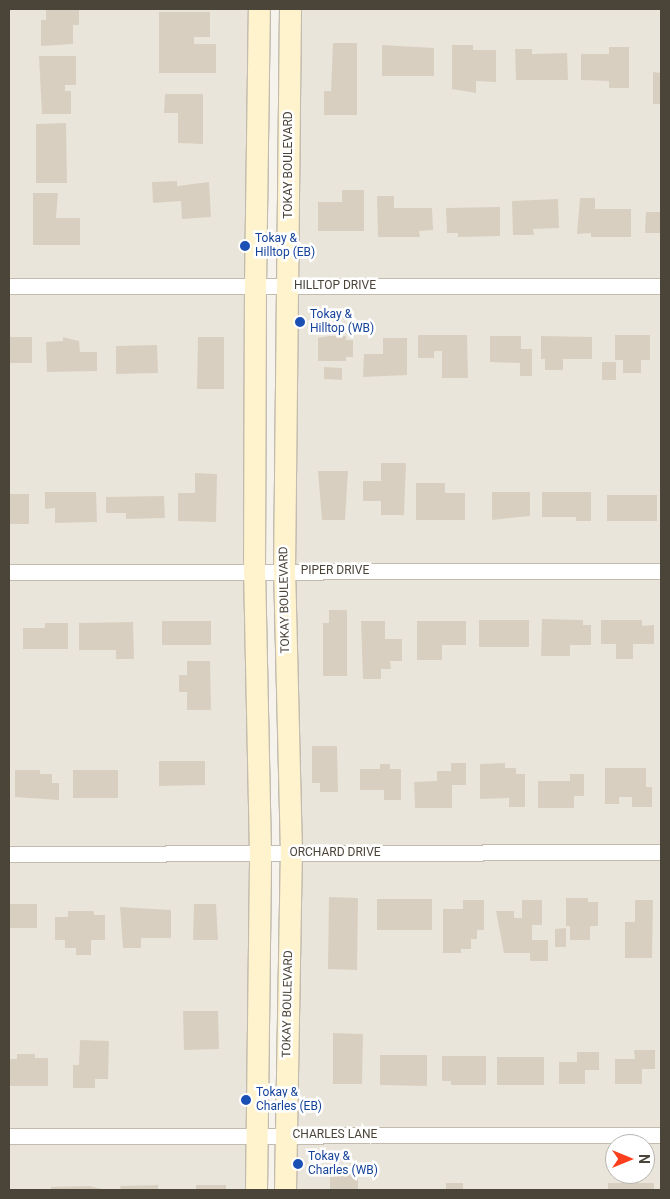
<!DOCTYPE html>
<html>
<head>
<meta charset="utf-8">
<style>
  body { margin:0 }
  #map { position:relative; width:670px; height:1199px; overflow:hidden; background:#f6f3ec; font-family:Roboto,sans-serif }
  div>[style] { position:absolute }
  [style*='--x'] { left:calc(var(--x)*1px); top:calc(var(--y)*1px); width:calc(var(--w)*1px); rotate:calc(var(--a)*1deg) }
  .residential>* { inset:0; background:#eae5da }
  .building>* { inset:0; background:#d8cfc1 }
  .roads { filter:drop-shadow(1px 0 #c2bbae) drop-shadow(-1px 0 #c2bbae) drop-shadow(0 1px #c2bbae) drop-shadow(0 -1px #c2bbae) }
  .street>* { height:15px; margin:-7.5px; padding:0 7.5px; transform-origin:7.5px; border-radius:7.5px; background:#fff }
  .secondary>* { height:21px; margin:-10.5px; padding:0 10.5px; transform-origin:10.5px; border-radius:10.5px; background:#fff3cd }
  .dots>* { width:14px; height:14px; translate:-50% -50%; box-sizing:border-box; border:2px solid #fff; border-radius:50% }
  span { translate:-50% -50%; white-space:nowrap; text-align:center; line-height:1.15; -webkit-text-stroke:5px #fff; paint-order:stroke }
  .street-label { font-size:12px; color:#4b4439 }
  .transit-label { font-size:12px; color:#164399 }
  .left { translate:0 -50%; text-align:left }
  .frame { position:absolute; inset:0; border:10px solid #4b4439; pointer-events:none }
  .north { position:absolute; left:605px; top:1134px; width:50px; height:50px; box-sizing:border-box; background:#fff; border:1px solid #b7b4b0; border-radius:50%; rotate:90deg; font-size:14px; font-weight:700; line-height:20px; text-align:center; color:#4b4439 }
  .north::after { content:''; display:block; margin:auto; width:18px; height:22px; background:#fc3f1d; clip-path:polygon(50% 0,100% 100%,50% 72%,0 100%) }
</style>
</head>
<body>
<div id="map">
  <div class="residential">
    <div style="clip-path:polygon(9px 9px,250px 9px,244px 610px,250px 825px,247px 1190px,9px 1190px)"></div>
    <div style="clip-path:polygon(evenodd,290px 9px,661px 9px,661px 1190px,285px 1190px,290px 9px,615px 1144px,645px 1144px,645px 1174px,615px 1174px,615px 1144px)"></div>
  </div>
  <div class="building">
    <div style="clip-path:polygon(46px 9px,79px 9px,79px 25px,73px 25px,73px 44px,41px 46px,41px 20px,46px 20px)"></div>
    <div style="clip-path:polygon(159px 12px,210px 12px,210px 37px,194px 37px,194px 44px,216px 44px,216px 73px,159px 73px)"></div>
    <div style="clip-path:polygon(333px 43px,357px 43px,357px 115px,324px 115px,324px 91px,331px 91px)"></div>
    <div style="clip-path:polygon(382px 45px,434px 48px,434px 76px,382px 76px)"></div>
    <div style="clip-path:polygon(452px 45px,473px 45px,473px 50px,496px 50px,496px 82px,476px 81px,476px 93px,452px 89px)"></div>
    <div style="clip-path:polygon(609px 47px,629px 47px,629px 88px,609px 88px,609px 81px,581px 80px,581px 54px,609px 54px)"></div>
    <div style="clip-path:polygon(515px 49px,532px 49px,532px 54px,567px 53px,568px 80px,516px 80px)"></div>
    <div style="clip-path:polygon(39px 56px,76px 56px,76px 85px,65px 85px,65px 91px,71px 91px,71px 114px,42px 114px)"></div>
    <div style="clip-path:polygon(653px 72px,661px 73px,661px 104px,653px 104px)"></div>
    <div style="clip-path:polygon(165px 94px,203px 94px,203px 144px,178px 143px,178px 113px,164px 113px)"></div>
    <div style="clip-path:polygon(66px 123px,67px 183px,36px 183px,36px 124px)"></div>
    <div style="clip-path:polygon(177px 181px,177px 186px,209px 182px,211px 217px,182px 219px,181px 201px,153px 203px,152px 182px)"></div>
    <div style="clip-path:polygon(342px 190px,364px 190px,364px 231px,318px 231px,318px 202px,342px 202px)"></div>
    <div style="clip-path:polygon(33px 193px,58px 193px,56px 218px,80px 218px,80px 245px,33px 245px)"></div>
    <div style="clip-path:polygon(377px 196px,394px 196px,394px 208px,432px 208px,433px 230px,419px 231px,420px 237px,378px 237px)"></div>
    <div style="clip-path:polygon(580px 198px,595px 198px,595px 209px,631px 209px,631px 237px,591px 237px,591px 233px,577px 234px)"></div>
    <div style="clip-path:polygon(558px 199px,559px 228px,533px 229px,534px 235px,513px 235px,512px 201px)"></div>
    <div style="clip-path:polygon(500px 207px,500px 236px,458px 237px,458px 233px,447px 233px,446px 208px)"></div>
    <div style="clip-path:polygon(646px 212px,661px 212px,661px 233px,645px 233px)"></div>
    <div style="clip-path:polygon(418px 335px,467px 335px,468px 378px,442px 378px,442px 351px,434px 351px,434px 358px,418px 358px)"></div>
    <div style="clip-path:polygon(615px 335px,650px 335px,650px 360px,641px 360px,641px 373px,623px 373px,623px 360px,615px 360px)"></div>
    <div style="clip-path:polygon(329px 336px,346px 336px,346px 340px,353px 340px,353px 357px,346px 357px,346px 361px,318px 361px,318px 338px)"></div>
    <div style="clip-path:polygon(490px 336px,521px 336px,521px 349px,532px 349px,532px 376px,520px 376px,520px 363px,490px 362px)"></div>
    <div style="clip-path:polygon(541px 336px,592px 337px,592px 359px,563px 359px,563px 370px,545px 370px,545px 359px,541px 359px)"></div>
    <div style="clip-path:polygon(9px 337px,32px 337px,32px 363px,9px 363px)"></div>
    <div style="clip-path:polygon(63px 337px,79px 341px,80px 352px,97px 352px,97px 371px,47px 372px,46px 342px,63px 341px)"></div>
    <div style="clip-path:polygon(198px 337px,224px 337px,224px 389px,197px 389px)"></div>
    <div style="clip-path:polygon(383px 338px,407px 338px,407px 375px,363px 377px,364px 354px,383px 354px)"></div>
    <div style="clip-path:polygon(157px 345px,158px 373px,116px 374px,116px 346px)"></div>
    <div style="clip-path:polygon(602px 362px,616px 362px,616px 380px,602px 380px)"></div>
    <div style="clip-path:polygon(324px 367px,342px 368px,342px 380px,324px 379px)"></div>
    <div style="clip-path:polygon(381px 463px,406px 463px,404px 515px,381px 515px,381px 501px,363px 501px,363px 481px,381px 481px)"></div>
    <div style="clip-path:polygon(318px 471px,348px 471px,345px 520px,322px 520px)"></div>
    <div style="clip-path:polygon(195px 473px,217px 474px,216px 522px,178px 521px,178px 493px,195px 493px)"></div>
    <div style="clip-path:polygon(416px 483px,445px 483px,445px 493px,465px 493px,465px 520px,416px 520px)"></div>
    <div style="clip-path:polygon(45px 492px,96px 492px,97px 522px,55px 523px,55px 508px,45px 509px)"></div>
    <div style="clip-path:polygon(492px 492px,530px 492px,530px 516px,492px 520px)"></div>
    <div style="clip-path:polygon(542px 492px,591px 492px,591px 521px,576px 521px,576px 517px,542px 517px)"></div>
    <div style="clip-path:polygon(9px 494px,29px 494px,29px 524px,9px 524px)"></div>
    <div style="clip-path:polygon(607px 495px,657px 495px,657px 521px,607px 521px)"></div>
    <div style="clip-path:polygon(164px 496px,165px 518px,126px 519px,126px 513px,106px 513px,106px 497px)"></div>
    <div style="clip-path:polygon(329px 610px,347px 610px,347px 676px,323px 676px,323px 623px,329px 623px)"></div>
    <div style="clip-path:polygon(542px 619px,583px 620px,583px 625px,591px 625px,591px 645px,570px 645px,570px 656px,541px 656px)"></div>
    <div style="clip-path:polygon(479px 620px,529px 620px,529px 647px,479px 647px)"></div>
    <div style="clip-path:polygon(601px 620px,642px 620px,642px 626px,654px 625px,654px 644px,633px 644px,633px 659px,616px 659px,616px 644px,601px 644px)"></div>
    <div style="clip-path:polygon(162px 621px,211px 621px,211px 645px,162px 645px)"></div>
    <div style="clip-path:polygon(361px 621px,385px 621px,385px 639px,402px 639px,402px 661px,390px 661px,391px 669px,381px 669px,381px 679px,363px 679px)"></div>
    <div style="clip-path:polygon(417px 621px,466px 621px,466px 645px,442px 645px,442px 660px,417px 660px)"></div>
    <div style="clip-path:polygon(133px 622px,134px 659px,116px 659px,116px 650px,79px 650px,79px 623px)"></div>
    <div style="clip-path:polygon(45px 623px,68px 623px,68px 649px,23px 649px,23px 628px,45px 628px)"></div>
    <div style="clip-path:polygon(187px 661px,210px 661px,211px 710px,187px 710px,187px 692px,179px 692px,179px 675px,187px 675px)"></div>
    <div style="clip-path:polygon(312px 746px,337px 746px,338px 792px,320px 792px,320px 783px,312px 783px)"></div>
    <div style="clip-path:polygon(159px 761px,205px 761px,205px 785px,159px 786px)"></div>
    <div style="clip-path:polygon(451px 763px,466px 763px,466px 785px,452px 785px,452px 808px,415px 808px,414px 782px,437px 781px,437px 771px,451px 771px)"></div>
    <div style="clip-path:polygon(505px 763px,505px 768px,516px 768px,516px 774px,525px 774px,525px 807px,509px 807px,509px 798px,480px 799px,480px 764px)"></div>
    <div style="clip-path:polygon(380px 764px,390px 764px,390px 769px,401px 769px,401px 800px,384px 800px,384px 790px,360px 790px,360px 769px,380px 769px)"></div>
    <div style="clip-path:polygon(605px 768px,646px 768px,646px 787px,652px 787px,652px 807px,632px 807px,632px 797px,619px 797px,619px 804px,605px 804px)"></div>
    <div style="clip-path:polygon(15px 770px,40px 770px,40px 774px,52px 774px,52px 783px,59px 783px,59px 800px,15px 797px)"></div>
    <div style="clip-path:polygon(73px 770px,118px 770px,118px 798px,73px 798px)"></div>
    <div style="clip-path:polygon(570px 774px,584px 774px,584px 796px,574px 796px,574px 808px,538px 808px,538px 781px,570px 781px)"></div>
    <div style="clip-path:polygon(329px 897px,358px 898px,357px 970px,328px 969px)"></div>
    <div style="clip-path:polygon(566px 898px,588px 898px,588px 902px,598px 902px,598px 926px,590px 926px,590px 940px,570px 940px,570px 926px,566px 926px)"></div>
    <div style="clip-path:polygon(377px 899px,432px 899px,432px 930px,377px 930px)"></div>
    <div style="clip-path:polygon(463px 900px,484px 900px,484px 930px,477px 930px,477px 939px,471px 939px,471px 949px,461px 949px,461px 953px,443px 953px,443px 909px,463px 909px)"></div>
    <div style="clip-path:polygon(522px 900px,542px 900px,542px 925px,532px 925px,532px 940px,548px 940px,548px 961px,530px 961px,530px 953px,504px 953px,496px 911px,514px 911px,514px 918px,522px 918px)"></div>
    <div style="clip-path:polygon(635px 900px,653px 900px,652px 958px,625px 958px,625px 922px,635px 922px)"></div>
    <div style="clip-path:polygon(9px 904px,37px 904px,37px 928px,9px 928px)"></div>
    <div style="clip-path:polygon(194px 904px,216px 904px,218px 940px,193px 940px)"></div>
    <div style="clip-path:polygon(120px 907px,171px 910px,171px 938px,141px 938px,141px 948px,123px 948px)"></div>
    <div style="clip-path:polygon(68px 911px,94px 911px,94px 915px,105px 915px,105px 940px,91px 940px,91px 955px,76px 955px,76px 948px,65px 948px,65px 940px,55px 940px,55px 917px,68px 917px)"></div>
    <div style="clip-path:polygon(566px 928px,566px 947px,555px 947px,555px 929px)"></div>
    <div style="clip-path:polygon(183px 1011px,218px 1011px,219px 1049px,184px 1050px)"></div>
    <div style="clip-path:polygon(333px 1033px,363px 1034px,362px 1084px,333px 1084px)"></div>
    <div style="clip-path:polygon(80px 1040px,109px 1041px,108px 1079px,95px 1079px,95px 1088px,73px 1088px,73px 1065px,79px 1065px)"></div>
    <div style="clip-path:polygon(634px 1050px,655px 1050px,655px 1069px,642px 1069px,642px 1084px,615px 1084px,615px 1059px,635px 1059px)"></div>
    <div style="clip-path:polygon(577px 1052px,599px 1052px,599px 1070px,585px 1070px,585px 1084px,559px 1084px,559px 1062px,577px 1062px)"></div>
    <div style="clip-path:polygon(17px 1054px,35px 1054px,35px 1058px,48px 1058px,48px 1086px,9px 1086px,9px 1059px,17px 1059px)"></div>
    <div style="clip-path:polygon(380px 1055px,427px 1055px,427px 1086px,380px 1085px)"></div>
    <div style="clip-path:polygon(442px 1056px,486px 1056px,486px 1085px,451px 1085px,451px 1081px,442px 1081px)"></div>
    <div style="clip-path:polygon(497px 1057px,544px 1057px,544px 1085px,497px 1085px)"></div>
    <div style="clip-path:polygon(330px 1172px,358px 1172px,358px 1190px,330px 1190px)"></div>
    <div style="clip-path:polygon(446px 1183px,463px 1183px,463px 1190px,446px 1190px)"></div>
    <div style="clip-path:polygon(608px 1183px,654px 1183px,654px 1190px,608px 1190px)"></div>
    <div style="clip-path:polygon(158px 1185px,158px 1190px,121px 1190px,120px 1186px)"></div>
    <div style="clip-path:polygon(196px 1185px,226px 1185px,226px 1190px,196px 1190px)"></div>
    <div style="clip-path:polygon(89px 1186px,106px 1190px,51px 1190px,51px 1187px)"></div>
  </div>
  <div class="roads">
    <div class="street">
      <div style="--x:9;--y:286;--w:652;--a:0"></div>
      <div style="--x:9;--y:572;--w:652;--a:-0.09"></div>
      <div style="--x:9;--y:854;--w:652;--a:-0.18"></div>
      <div style="--x:9;--y:1136;--w:652;--a:-0.09"></div>
    </div>
    <div class="secondary">
      <div style="--x:256;--y:1190;--w:337;--a:-89.3"></div>
      <div style="--x:260;--y:853;--w:282;--a:-91.2"></div>
      <div style="--x:254;--y:571;--w:285;--a:-89.8"></div>
      <div style="--x:255;--y:286;--w:277;--a:-89.2"></div>
      <div style="--x:285;--y:1190;--w:337;--a:-89"></div>
      <div style="--x:291;--y:853;--w:281;--a:-91.4"></div>
      <div style="--x:284;--y:572;--w:563;--a:-89.39"></div>
    </div>
  </div>
  <div class="dots">
    <div style="left:245px;top:246px;background:#1a4fb4"></div>
    <div style="left:300px;top:322px;background:#1a4fb4"></div>
    <div style="left:246px;top:1100px;background:#1a4fb4"></div>
    <div style="left:298px;top:1164px;background:#1a4fb4"></div>
  </div>
  <div class="street-label">
    <span style="left:289px;top:165px;rotate:-90deg">TOKAY BOULEVARD</span>
    <span style="left:335px;top:286px">HILLTOP DRIVE</span>
    <span style="left:335px;top:571px">PIPER DRIVE</span>
    <span style="left:285px;top:600px;rotate:-91deg">TOKAY BOULEVARD</span>
    <span style="left:335px;top:853px">ORCHARD DRIVE</span>
    <span style="left:288px;top:1004px;rotate:-89deg">TOKAY BOULEVARD</span>
    <span style="left:335px;top:1135px">CHARLES LANE</span>
  </div>
  <div class="transit-label">
    <span class="left" style="left:255px;top:246px">Tokay &amp;<br>Hilltop (EB)</span>
    <span class="left" style="left:310px;top:322px">Tokay &amp;<br>Hilltop (WB)</span>
    <span class="left" style="left:256px;top:1100px">Tokay &amp;<br>Charles (EB)</span>
    <span class="left" style="left:308px;top:1164px">Tokay &amp;<br>Charles (WB)</span>
  </div>
  <div class="frame"></div>
  <div class="north">N</div>
</div>
</body>
</html>
